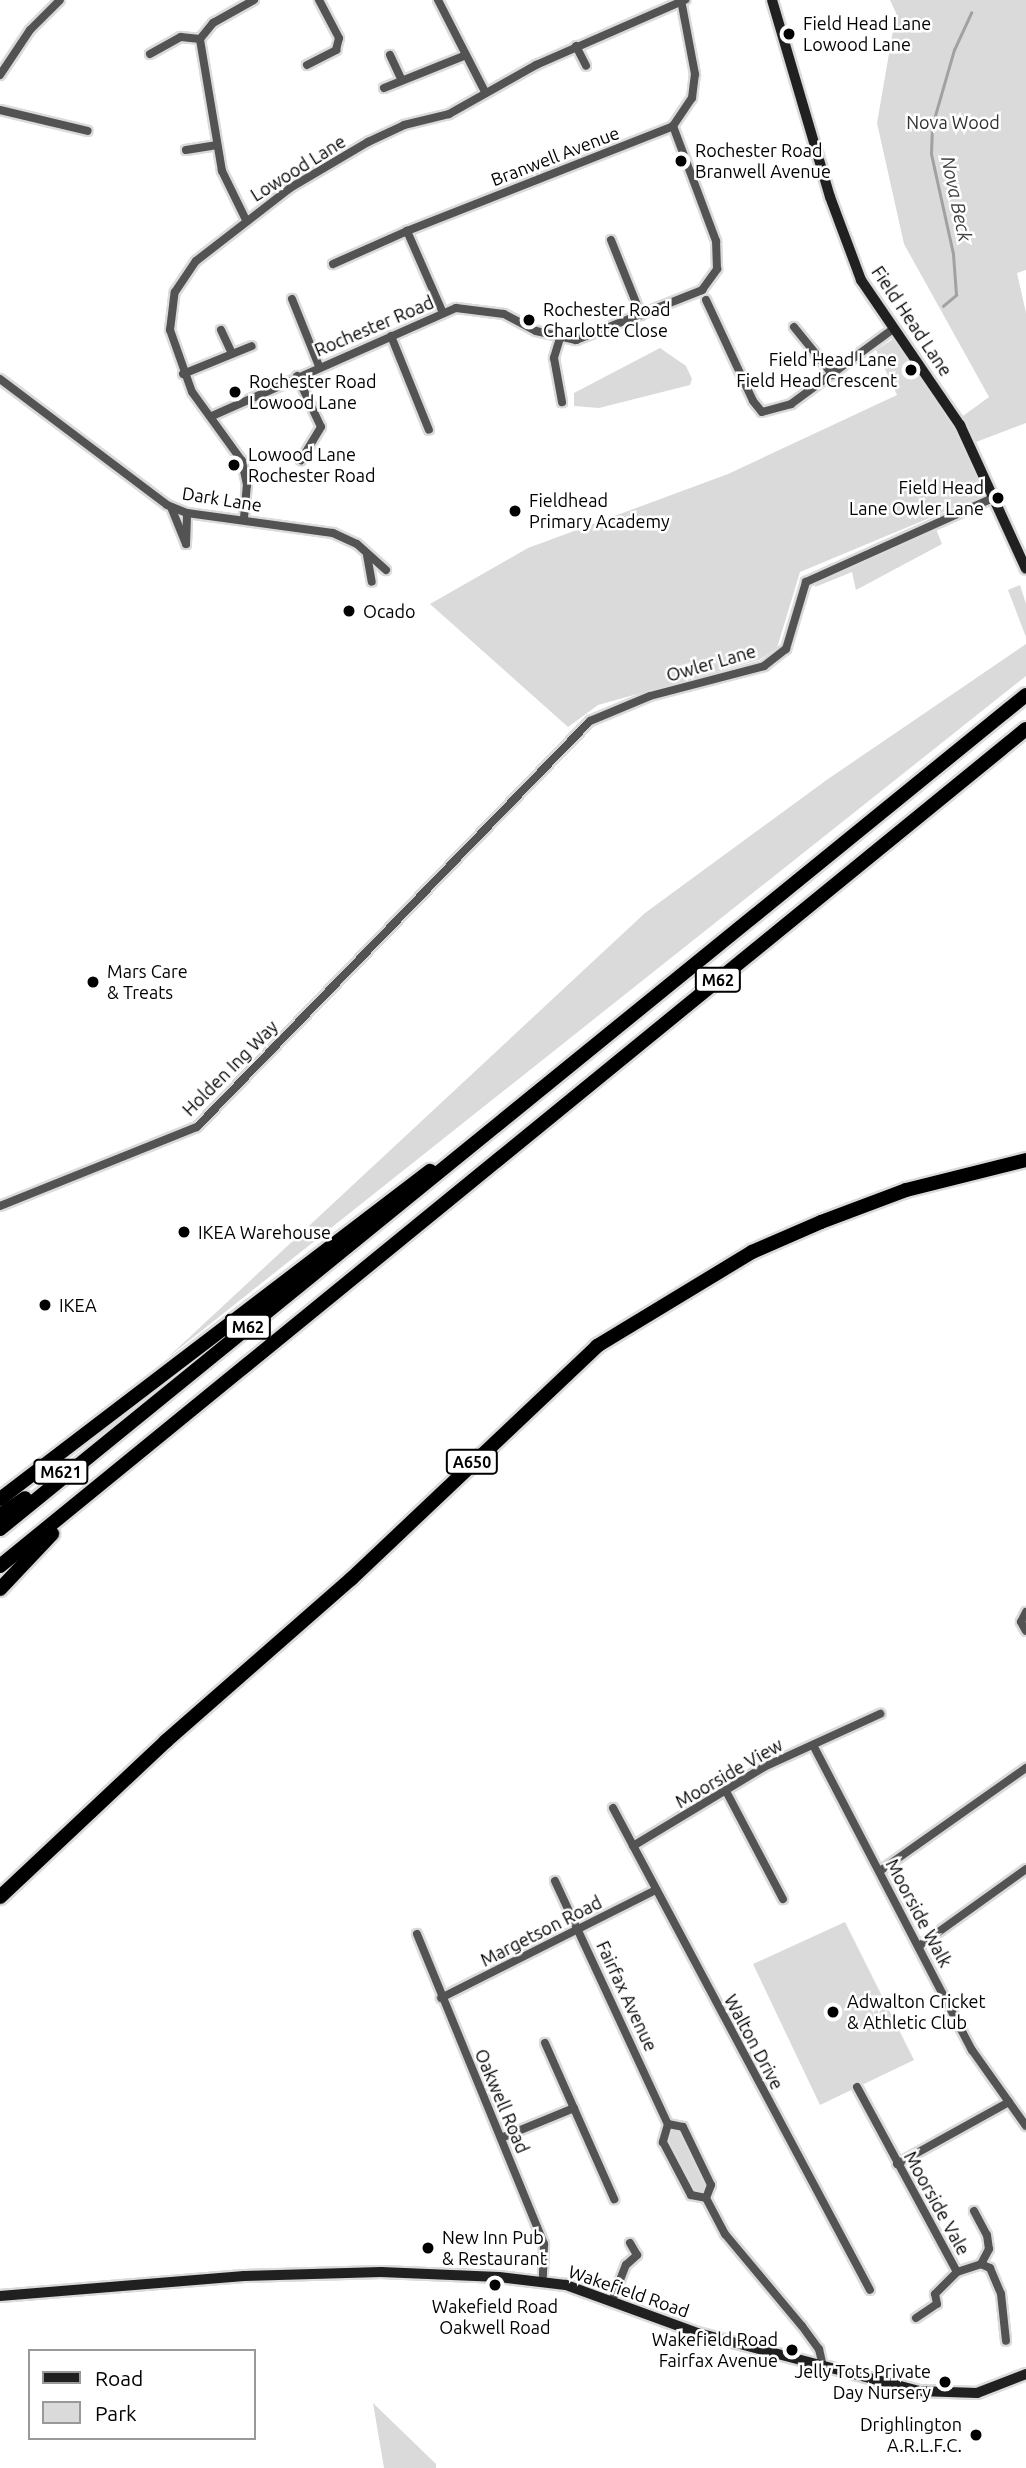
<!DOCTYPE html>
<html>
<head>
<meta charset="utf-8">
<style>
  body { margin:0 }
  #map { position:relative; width:1026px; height:2468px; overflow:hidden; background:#fff; font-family:Ubuntu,sans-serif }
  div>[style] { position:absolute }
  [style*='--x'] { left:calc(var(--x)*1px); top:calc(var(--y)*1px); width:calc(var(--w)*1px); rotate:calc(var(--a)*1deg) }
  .green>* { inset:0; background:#dadada }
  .stream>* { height:2.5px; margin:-1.25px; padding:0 1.25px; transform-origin:1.25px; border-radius:1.25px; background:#a1a1a1 }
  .roads { filter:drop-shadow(2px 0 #dbdbdb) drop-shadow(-2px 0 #dbdbdb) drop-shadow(0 2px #dbdbdb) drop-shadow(0 -2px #dbdbdb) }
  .street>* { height:8px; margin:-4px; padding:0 4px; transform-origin:4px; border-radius:4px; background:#535353 }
  .secondary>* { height:10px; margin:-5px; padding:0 5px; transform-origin:5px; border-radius:5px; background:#202020 }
  .highway>* { height:14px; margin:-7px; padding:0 7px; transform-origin:7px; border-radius:7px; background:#000 }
  .dots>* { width:19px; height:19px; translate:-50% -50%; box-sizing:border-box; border:4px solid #fff; border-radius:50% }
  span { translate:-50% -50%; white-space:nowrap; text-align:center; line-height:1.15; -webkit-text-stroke:5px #fff; paint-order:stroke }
  .shield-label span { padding:2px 5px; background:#fff; border:2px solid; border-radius:5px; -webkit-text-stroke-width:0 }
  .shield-label { font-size:16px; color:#000; font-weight:700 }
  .poi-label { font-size:18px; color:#000 }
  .left { translate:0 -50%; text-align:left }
  .right { translate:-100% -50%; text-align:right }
  .park-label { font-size:18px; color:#313131 }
  .street-label { font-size:18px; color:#000 }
  .water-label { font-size:19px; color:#424242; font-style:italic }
  .legend { position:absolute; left:28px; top:2349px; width:228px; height:91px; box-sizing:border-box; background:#fff; border:2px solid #999; margin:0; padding:9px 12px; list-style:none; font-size:21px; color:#000 }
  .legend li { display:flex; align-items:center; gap:14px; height:35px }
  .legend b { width:35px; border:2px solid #999 }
</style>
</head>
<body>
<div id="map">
  <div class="green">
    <div style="clip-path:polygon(890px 0,1026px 0,1026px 270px,1017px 273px,1026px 313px,1026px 423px,976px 442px,963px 416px,989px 397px,904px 244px,877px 123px,896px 13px)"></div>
    <div style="clip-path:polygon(893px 339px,956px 425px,987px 494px,800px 572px,777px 648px,759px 660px,598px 705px,568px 727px,430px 604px,528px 548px,728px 474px,897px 395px,876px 350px)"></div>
    <div style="clip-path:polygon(660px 348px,686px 366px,692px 379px,690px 385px,599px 408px,574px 406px,574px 393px)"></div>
    <div style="clip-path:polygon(936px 529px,942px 544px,856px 590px,852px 572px,815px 587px,816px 581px)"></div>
    <div style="clip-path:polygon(1020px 585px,1026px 604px,1026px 637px,1008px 590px)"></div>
    <div style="clip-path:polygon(1026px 644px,1026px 676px,166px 1359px,645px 913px,828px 779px)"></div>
    <div style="clip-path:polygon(845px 1922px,914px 2060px,820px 2105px,753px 1964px)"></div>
    <div style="clip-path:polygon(668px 2124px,683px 2127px,711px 2185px,706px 2198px,691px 2195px,663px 2142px)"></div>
    <div style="clip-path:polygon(373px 2403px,436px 2464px,436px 2468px,384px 2468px)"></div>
  </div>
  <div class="stream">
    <div style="--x:943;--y:306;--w:17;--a:-40"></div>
    <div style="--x:956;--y:295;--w:41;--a:-94.2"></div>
    <div style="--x:953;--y:254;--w:102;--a:-102.4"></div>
    <div style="--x:931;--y:154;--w:28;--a:-88"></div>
    <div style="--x:932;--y:126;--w:79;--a:-73.9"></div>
    <div style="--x:954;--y:50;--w:41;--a:-65.3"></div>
  </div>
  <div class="roads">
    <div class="street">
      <div style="--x:438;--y:0;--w:101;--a:62.9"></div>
      <div style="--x:576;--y:46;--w:22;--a:63"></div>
      <div style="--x:150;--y:54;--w:35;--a:-29"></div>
      <div style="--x:181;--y:37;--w:19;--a:6"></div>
      <div style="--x:390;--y:55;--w:26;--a:65"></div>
      <div style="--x:307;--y:65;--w:33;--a:-27"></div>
      <div style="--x:336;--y:50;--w:12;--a:-76"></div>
      <div style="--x:339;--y:38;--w:43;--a:-117.8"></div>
      <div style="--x:0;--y:75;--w:54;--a:-56.3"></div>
      <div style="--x:30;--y:30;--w:42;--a:-45"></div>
      <div style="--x:384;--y:88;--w:88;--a:-21.9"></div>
      <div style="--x:0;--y:110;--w:90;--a:13.4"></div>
      <div style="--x:186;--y:150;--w:30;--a:-9"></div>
      <div style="--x:246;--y:220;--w:55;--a:-116.1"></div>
      <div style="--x:222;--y:171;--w:134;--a:-99.5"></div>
      <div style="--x:200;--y:39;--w:21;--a:-51"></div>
      <div style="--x:213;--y:23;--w:47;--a:-29.3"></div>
      <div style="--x:611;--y:240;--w:81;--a:68.2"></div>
      <div style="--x:333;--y:264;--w:81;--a:-24"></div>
      <div style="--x:292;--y:299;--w:72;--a:68.1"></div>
      <div style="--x:706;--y:300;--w:111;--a:65"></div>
      <div style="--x:753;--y:401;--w:14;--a:51"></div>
      <div style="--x:762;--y:412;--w:30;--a:-15"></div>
      <div style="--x:791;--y:404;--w:127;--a:-36.3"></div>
      <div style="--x:443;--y:313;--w:90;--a:-113.7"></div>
      <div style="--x:407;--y:231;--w:286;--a:-21.5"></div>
      <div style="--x:673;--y:126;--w:34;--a:-56"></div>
      <div style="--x:692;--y:98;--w:24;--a:-83"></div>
      <div style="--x:695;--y:74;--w:75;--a:-100.7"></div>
      <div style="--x:794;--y:327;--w:62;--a:50.9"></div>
      <div style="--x:221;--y:330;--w:26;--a:65"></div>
      <div style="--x:391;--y:336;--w:101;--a:68"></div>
      <div style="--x:560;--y:338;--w:21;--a:107"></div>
      <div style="--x:554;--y:358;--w:45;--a:79.7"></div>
      <div style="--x:183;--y:374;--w:74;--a:-22.1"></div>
      <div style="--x:297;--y:376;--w:56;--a:64.8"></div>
      <div style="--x:321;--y:427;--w:39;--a:121"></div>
      <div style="--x:0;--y:379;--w:209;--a:37"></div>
      <div style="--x:167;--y:505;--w:22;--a:22"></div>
      <div style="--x:187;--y:513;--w:147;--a:7.8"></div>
      <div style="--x:333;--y:533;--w:26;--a:25"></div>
      <div style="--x:357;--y:544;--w:39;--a:42"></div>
      <div style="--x:212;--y:416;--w:267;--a:-23.9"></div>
      <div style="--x:456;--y:308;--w:48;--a:7.1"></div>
      <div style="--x:504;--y:314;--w:36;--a:28"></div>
      <div style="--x:536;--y:331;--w:41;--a:12.7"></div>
      <div style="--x:576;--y:340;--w:136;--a:-21.6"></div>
      <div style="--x:702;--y:290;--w:26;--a:-54"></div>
      <div style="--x:717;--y:269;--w:28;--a:-92"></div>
      <div style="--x:716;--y:241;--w:123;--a:-110.5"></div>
      <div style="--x:171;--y:507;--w:40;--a:68"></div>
      <div style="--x:186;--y:544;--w:31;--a:-88"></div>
      <div style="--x:244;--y:518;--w:33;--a:-85"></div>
      <div style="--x:247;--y:485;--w:25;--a:-102"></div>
      <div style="--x:242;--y:461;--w:85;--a:-125.9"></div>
      <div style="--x:192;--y:392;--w:66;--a:-109.5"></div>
      <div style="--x:170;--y:330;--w:38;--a:-83"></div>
      <div style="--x:175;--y:292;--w:37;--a:-56"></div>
      <div style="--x:196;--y:261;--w:119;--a:-37.8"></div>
      <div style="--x:290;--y:188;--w:91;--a:-30.5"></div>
      <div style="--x:368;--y:142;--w:40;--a:-25"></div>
      <div style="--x:404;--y:125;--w:46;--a:-13.7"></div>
      <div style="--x:449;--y:114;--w:100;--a:-29.4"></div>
      <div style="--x:536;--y:65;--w:163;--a:-23.6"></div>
      <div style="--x:367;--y:555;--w:27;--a:80"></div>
      <div style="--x:0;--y:1206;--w:212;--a:-21.9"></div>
      <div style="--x:197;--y:1127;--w:565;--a:-45.93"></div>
      <div style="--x:590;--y:721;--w:65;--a:-22.6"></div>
      <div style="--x:650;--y:696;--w:118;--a:-14.7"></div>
      <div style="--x:764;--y:666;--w:28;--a:-38"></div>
      <div style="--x:786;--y:649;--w:70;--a:-73.4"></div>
      <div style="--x:806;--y:582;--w:207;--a:-24.2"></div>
      <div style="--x:1026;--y:1612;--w:11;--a:117"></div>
      <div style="--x:1021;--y:1622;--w:10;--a:61"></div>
      <div style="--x:813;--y:1745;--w:344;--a:62.5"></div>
      <div style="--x:972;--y:2050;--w:93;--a:54.6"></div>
      <div style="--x:727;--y:1793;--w:120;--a:62.2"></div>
      <div style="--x:613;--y:1808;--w:546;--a:61.93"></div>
      <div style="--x:633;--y:1846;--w:153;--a:-31.1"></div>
      <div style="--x:764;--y:1767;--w:128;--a:-24.6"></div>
      <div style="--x:880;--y:1871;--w:179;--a:-35.2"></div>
      <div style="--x:555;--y:1881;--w:268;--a:65.1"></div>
      <div style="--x:668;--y:2124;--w:19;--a:106"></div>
      <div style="--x:663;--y:2142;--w:60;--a:62.2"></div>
      <div style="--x:691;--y:2195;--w:15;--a:11"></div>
      <div style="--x:417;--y:1934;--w:335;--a:67.7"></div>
      <div style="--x:544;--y:2244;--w:38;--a:92"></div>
      <div style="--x:919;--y:1946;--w:132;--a:-35.7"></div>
      <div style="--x:441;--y:1998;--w:238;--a:-26.7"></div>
      <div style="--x:545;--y:2043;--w:171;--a:66.1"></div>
      <div style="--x:857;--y:2087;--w:210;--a:61.6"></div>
      <div style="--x:957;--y:2272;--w:25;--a:-18"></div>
      <div style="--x:981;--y:2264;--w:10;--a:24"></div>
      <div style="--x:990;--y:2268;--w:28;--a:67"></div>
      <div style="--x:1001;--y:2294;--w:47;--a:83.9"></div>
      <div style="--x:668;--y:2124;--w:15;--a:11"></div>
      <div style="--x:683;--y:2127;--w:64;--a:64.2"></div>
      <div style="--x:711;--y:2185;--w:14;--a:111"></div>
      <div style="--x:706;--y:2198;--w:41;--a:62.2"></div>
      <div style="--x:725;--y:2234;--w:120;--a:50.1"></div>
      <div style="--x:802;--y:2326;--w:29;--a:54"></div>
      <div style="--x:819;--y:2349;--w:18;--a:77"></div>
      <div style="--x:501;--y:2138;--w:79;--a:-22.3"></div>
      <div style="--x:897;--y:2164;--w:128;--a:-29"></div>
      <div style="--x:974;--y:2211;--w:27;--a:62"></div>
      <div style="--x:987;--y:2235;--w:14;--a:82"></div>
      <div style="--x:989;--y:2249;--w:17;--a:118"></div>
      <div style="--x:612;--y:2301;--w:39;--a:-69"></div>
      <div style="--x:626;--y:2265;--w:15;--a:-42"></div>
      <div style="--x:637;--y:2255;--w:14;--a:-120"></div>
      <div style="--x:916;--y:2318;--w:25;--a:-34"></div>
      <div style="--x:937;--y:2304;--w:10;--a:-101"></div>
      <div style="--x:935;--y:2294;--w:31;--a:-45"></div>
    </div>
    <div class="secondary">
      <div style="--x:772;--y:0;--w:205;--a:73.6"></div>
      <div style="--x:830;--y:197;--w:89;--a:69.5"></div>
      <div style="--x:861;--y:280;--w:176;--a:55.7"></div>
      <div style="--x:960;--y:425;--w:158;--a:65.4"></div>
      <div style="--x:0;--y:2296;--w:245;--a:-4.7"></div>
      <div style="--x:244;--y:2276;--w:137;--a:-1.7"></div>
      <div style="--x:381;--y:2272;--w:118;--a:2.4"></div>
      <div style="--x:499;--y:2277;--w:67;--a:6.8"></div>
      <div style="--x:566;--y:2285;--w:140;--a:20"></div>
      <div style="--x:698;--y:2333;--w:228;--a:14.7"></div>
      <div style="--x:919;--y:2391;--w:58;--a:2"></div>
      <div style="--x:977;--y:2393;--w:53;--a:-21.2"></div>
    </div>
    <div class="highway">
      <div style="--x:0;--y:1499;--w:541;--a:-37.34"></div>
      <div style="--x:0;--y:1515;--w:30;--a:-34"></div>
      <div style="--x:0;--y:1529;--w:1322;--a:-39.11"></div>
      <div style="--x:0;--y:1566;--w:1324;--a:-39.21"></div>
      <div style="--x:0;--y:1589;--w:76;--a:-46.6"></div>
      <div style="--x:0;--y:1897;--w:228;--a:-43.2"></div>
      <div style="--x:166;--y:1741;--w:246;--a:-41.2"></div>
      <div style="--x:351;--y:1579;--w:339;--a:-43.4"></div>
      <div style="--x:597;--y:1346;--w:181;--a:-31.2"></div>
      <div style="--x:752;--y:1252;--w:75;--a:-23.5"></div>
      <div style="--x:821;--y:1222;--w:91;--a:-20.6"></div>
      <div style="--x:906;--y:1190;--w:124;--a:-14"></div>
    </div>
  </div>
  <div class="dots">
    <div style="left:789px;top:34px;background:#000"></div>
    <div style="left:681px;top:161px;background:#000"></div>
    <div style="left:529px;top:320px;background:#000"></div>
    <div style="left:911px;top:370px;background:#000"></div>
    <div style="left:235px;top:392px;background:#000"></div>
    <div style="left:234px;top:465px;background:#000"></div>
    <div style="left:998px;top:498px;background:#000"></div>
    <div style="left:515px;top:511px;background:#000"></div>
    <div style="left:349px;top:611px;background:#000"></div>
    <div style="left:93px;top:982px;background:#000"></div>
    <div style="left:184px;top:1232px;background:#000"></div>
    <div style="left:45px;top:1305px;background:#000"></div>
    <div style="left:833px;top:2012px;background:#000"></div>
    <div style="left:428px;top:2248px;background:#000"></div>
    <div style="left:495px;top:2285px;background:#000"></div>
    <div style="left:792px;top:2350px;background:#000"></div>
    <div style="left:945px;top:2382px;background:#000"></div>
    <div style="left:976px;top:2435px;background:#000"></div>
  </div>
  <div class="shield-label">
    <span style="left:718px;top:980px">M62</span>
    <span style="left:248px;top:1327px">M62</span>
    <span style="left:472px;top:1462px">A650</span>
    <span style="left:61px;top:1472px">M621</span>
  </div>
  <div class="poi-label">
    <span class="left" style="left:803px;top:34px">Field Head Lane<br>Lowood Lane</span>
    <span class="left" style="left:695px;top:161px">Rochester Road<br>Branwell Avenue</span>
    <span class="left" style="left:543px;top:320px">Rochester Road<br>Charlotte Close</span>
    <span class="right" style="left:897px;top:370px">Field Head Lane<br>Field Head Crescent</span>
    <span class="left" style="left:249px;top:392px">Rochester Road<br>Lowood Lane</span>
    <span class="left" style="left:248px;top:465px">Lowood Lane<br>Rochester Road</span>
    <span class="right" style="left:984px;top:498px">Field Head<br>Lane Owler Lane</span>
    <span class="left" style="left:529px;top:511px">Fieldhead<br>Primary Academy</span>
    <span class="left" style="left:363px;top:611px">Ocado</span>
    <span class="left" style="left:107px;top:982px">Mars Care<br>&amp; Treats</span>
    <span class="left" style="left:198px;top:1232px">IKEA Warehouse</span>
    <span class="left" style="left:59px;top:1305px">IKEA</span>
    <span class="left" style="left:847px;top:2012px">Adwalton Cricket<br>&amp; Athletic Club</span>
    <span class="left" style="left:442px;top:2248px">New Inn Pub<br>&amp; Restaurant</span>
    <span style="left:495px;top:2317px">Wakefield Road<br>Oakwell Road</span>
    <span class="right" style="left:778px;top:2350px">Wakefield Road<br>Fairfax Avenue</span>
    <span class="right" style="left:931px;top:2382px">Jelly Tots Private<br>Day Nursery</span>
    <span class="right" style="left:962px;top:2435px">Drighlington<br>A.R.L.F.C.</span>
  </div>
  <div class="park-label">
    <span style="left:953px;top:122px">Nova Wood</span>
  </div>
  <div class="street-label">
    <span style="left:555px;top:156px;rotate:-21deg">Branwell Avenue</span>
    <span style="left:298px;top:168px;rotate:-32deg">Lowood Lane</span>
    <span style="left:912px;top:321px;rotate:56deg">Field Head Lane</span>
    <span style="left:374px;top:326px;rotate:-23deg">Rochester Road</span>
    <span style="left:222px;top:499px;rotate:9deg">Dark Lane</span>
    <span style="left:711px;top:663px;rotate:-16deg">Owler Lane</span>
    <span style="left:230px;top:1068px;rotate:-45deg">Holden Ing Way</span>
    <span style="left:729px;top:1773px;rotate:-30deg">Moorside View</span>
    <span style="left:919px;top:1913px;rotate:62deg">Moorside Walk</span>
    <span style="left:541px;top:1931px;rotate:-27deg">Margetson Road</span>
    <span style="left:627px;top:1996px;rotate:65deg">Fairfax Avenue</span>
    <span style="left:754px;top:2042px;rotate:62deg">Walton Drive</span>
    <span style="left:502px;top:2101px;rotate:67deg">Oakwell Road</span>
    <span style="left:937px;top:2203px;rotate:61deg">Moorside Vale</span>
    <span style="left:629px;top:2291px;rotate:19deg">Wakefield Road</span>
  </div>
  <div class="water-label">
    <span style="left:956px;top:199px;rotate:78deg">Nova Beck</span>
  </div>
  <ul class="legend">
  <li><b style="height:9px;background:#202020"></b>Road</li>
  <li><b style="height:19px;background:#dadada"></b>Park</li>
  </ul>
</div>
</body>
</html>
